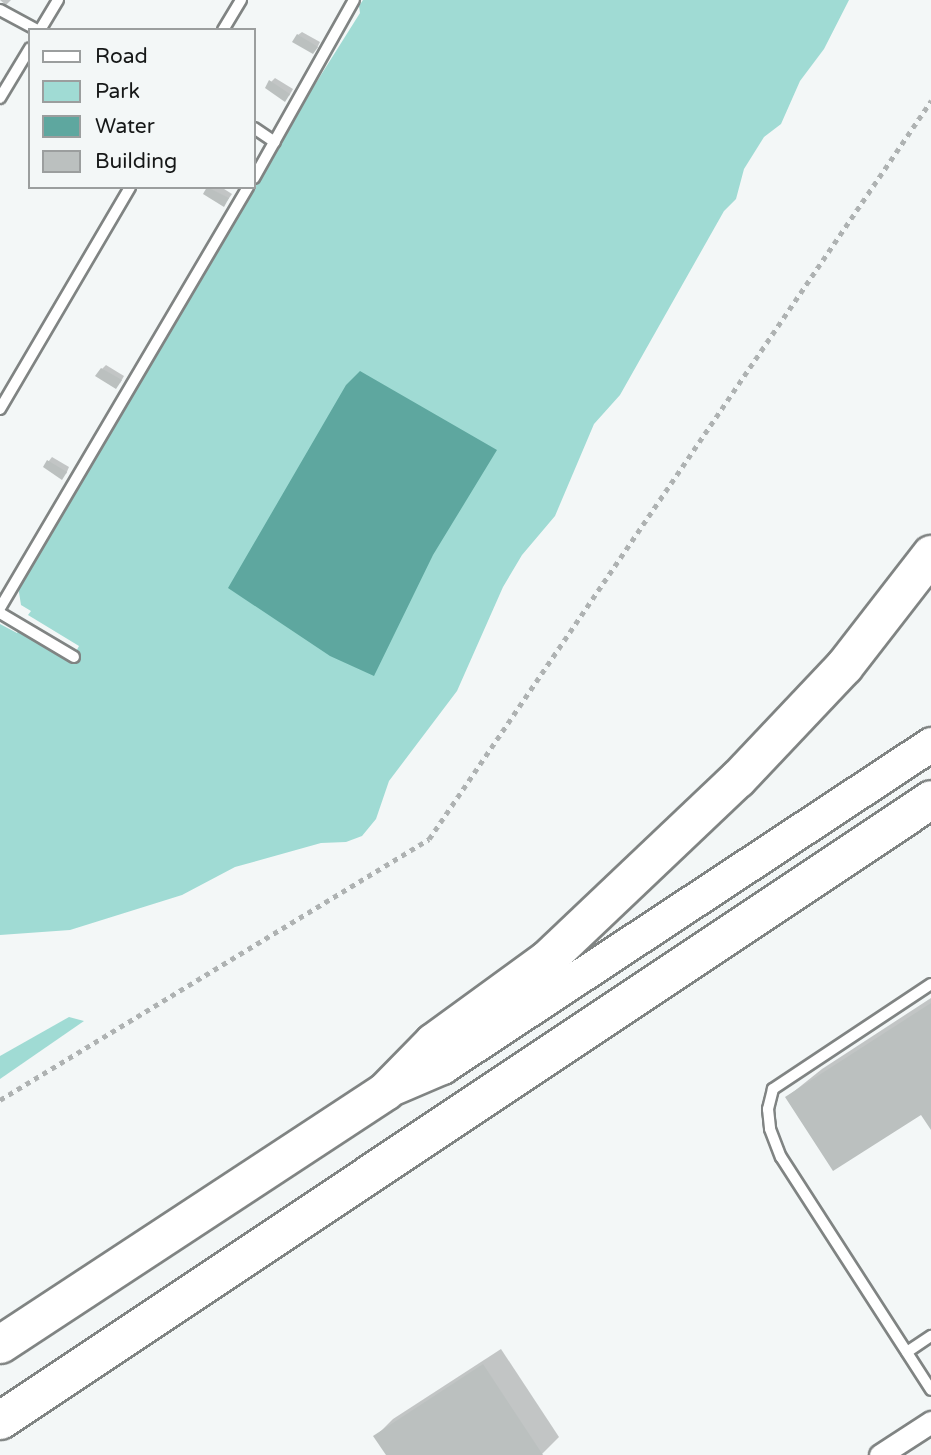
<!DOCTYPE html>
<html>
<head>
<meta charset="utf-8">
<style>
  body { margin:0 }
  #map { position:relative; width:931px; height:1455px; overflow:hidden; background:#f3f7f7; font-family:"Varela Round",sans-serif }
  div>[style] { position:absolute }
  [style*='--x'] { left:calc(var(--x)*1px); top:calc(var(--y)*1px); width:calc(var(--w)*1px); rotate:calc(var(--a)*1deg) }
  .green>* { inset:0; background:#a0dbd4 }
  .water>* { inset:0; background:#5ea79f }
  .shadow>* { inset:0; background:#0003 }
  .building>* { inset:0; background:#bbc0bf }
  .path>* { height:4.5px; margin-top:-2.25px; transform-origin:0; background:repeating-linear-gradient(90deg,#aeb2b2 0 5px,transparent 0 10px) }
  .roads { filter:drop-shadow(2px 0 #808483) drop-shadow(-2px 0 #808483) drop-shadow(0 2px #808483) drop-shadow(0 -2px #808483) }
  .service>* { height:10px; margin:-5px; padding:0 5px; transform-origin:5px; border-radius:5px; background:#fff }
  .minor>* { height:21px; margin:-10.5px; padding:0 10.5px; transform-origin:10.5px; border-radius:10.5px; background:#fff }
  .trunk>* { height:33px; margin:-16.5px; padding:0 16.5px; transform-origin:16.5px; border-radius:16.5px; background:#fff }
  .motorway>* { height:37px; margin:-18.5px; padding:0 18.5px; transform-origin:18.5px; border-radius:18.5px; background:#fff }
  span { translate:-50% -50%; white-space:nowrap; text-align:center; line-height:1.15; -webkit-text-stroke:5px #f3f7f7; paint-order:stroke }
  .legend { position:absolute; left:28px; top:28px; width:228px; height:161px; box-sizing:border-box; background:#f3f7f7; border:2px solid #9b9e9e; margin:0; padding:9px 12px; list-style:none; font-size:21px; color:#161818 }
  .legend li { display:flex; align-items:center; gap:14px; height:35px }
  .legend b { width:35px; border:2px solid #9b9e9e }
</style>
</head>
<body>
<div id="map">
  <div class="green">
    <div style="clip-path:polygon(363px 0,849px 0,824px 49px,800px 81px,781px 124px,764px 137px,744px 169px,736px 199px,724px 211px,620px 395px,594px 424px,555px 516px,522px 555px,503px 587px,457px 691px,389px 781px,376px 819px,362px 836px,346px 842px,321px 843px,235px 867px,182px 895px,70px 930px,0 935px,0 624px,17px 633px,19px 630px,72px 659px,79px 646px,28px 615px,31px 611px,21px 605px,18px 586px,311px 85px,314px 86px,360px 13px,359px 6px)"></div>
    <div style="clip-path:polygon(69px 1017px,84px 1021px,0 1079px,0 1056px)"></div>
  </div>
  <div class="water">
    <div style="clip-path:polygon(360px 371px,497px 450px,433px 555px,374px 676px,330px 656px,228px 588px,346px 385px)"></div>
  </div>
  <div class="shadow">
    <div style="clip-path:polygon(0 0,11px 0,6px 5px)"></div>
    <div style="clip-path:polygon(302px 32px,320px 42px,317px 48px,298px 35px)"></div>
    <div style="clip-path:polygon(275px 78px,293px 89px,289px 96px,271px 82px)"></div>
    <div style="clip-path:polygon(209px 187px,221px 187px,232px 194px,227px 201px,206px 193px)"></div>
    <div style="clip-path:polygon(106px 365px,124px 376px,120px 383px,102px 369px)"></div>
    <div style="clip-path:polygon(52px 457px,69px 467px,66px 474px,45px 466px)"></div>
    <div style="clip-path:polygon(931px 998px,931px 1127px,922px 1112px,787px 1097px,822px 1069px)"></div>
    <div style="clip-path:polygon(501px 1349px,559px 1437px,542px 1454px,388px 1455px,376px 1436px,393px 1419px)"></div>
  </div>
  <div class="building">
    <div style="clip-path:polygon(297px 34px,318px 47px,313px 54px,292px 42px)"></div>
    <div style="clip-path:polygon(269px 80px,290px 94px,285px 102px,265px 88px)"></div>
    <div style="clip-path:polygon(207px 187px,229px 198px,224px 207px,203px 194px)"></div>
    <div style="clip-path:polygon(101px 368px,122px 380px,116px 389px,95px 376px)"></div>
    <div style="clip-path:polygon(47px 460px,67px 472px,62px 480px,43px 467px)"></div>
    <div style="clip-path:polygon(931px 1003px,931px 1130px,921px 1115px,833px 1171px,785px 1097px)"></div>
    <div style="clip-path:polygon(483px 1364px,543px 1455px,386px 1455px,373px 1436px)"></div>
  </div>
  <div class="path">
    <div style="--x:0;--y:1100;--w:502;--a:-31.32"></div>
    <div style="--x:429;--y:839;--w:893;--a:-55.78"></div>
  </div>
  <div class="roads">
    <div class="service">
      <div style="--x:0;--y:10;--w:42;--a:28.4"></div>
      <div style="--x:40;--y:30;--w:35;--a:-59"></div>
      <div style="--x:223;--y:30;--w:35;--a:-59"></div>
      <div style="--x:0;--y:98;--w:58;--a:-59"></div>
      <div style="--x:254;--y:128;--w:25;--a:34"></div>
      <div style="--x:254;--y:178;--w:204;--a:-60.7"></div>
      <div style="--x:0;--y:409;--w:257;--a:-59.6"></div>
      <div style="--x:0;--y:608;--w:489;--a:-59.5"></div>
      <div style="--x:0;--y:613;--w:86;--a:30.7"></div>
      <div style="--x:931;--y:984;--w:190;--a:146.4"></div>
      <div style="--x:773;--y:1089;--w:21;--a:104"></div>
      <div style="--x:768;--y:1109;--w:20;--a:84"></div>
      <div style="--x:770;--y:1129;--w:30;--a:69"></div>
      <div style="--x:781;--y:1157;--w:277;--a:57.2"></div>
      <div style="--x:907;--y:1352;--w:29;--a:-34"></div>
    </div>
    <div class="minor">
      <div style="--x:880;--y:1455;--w:61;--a:-32.9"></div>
    </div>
    <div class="trunk">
      <div style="--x:388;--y:1090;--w:59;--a:-23.1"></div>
      <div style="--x:442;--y:1067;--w:586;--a:-33.45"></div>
    </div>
    <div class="motorway">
      <div style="--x:0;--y:1344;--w:461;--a:-33.3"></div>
      <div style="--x:385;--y:1091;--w:69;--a:-45.6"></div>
      <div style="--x:433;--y:1042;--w:141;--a:-36.1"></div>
      <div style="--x:547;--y:959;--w:262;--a:-43.5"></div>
      <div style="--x:737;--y:779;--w:156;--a:-46.6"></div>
      <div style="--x:844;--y:666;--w:142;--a:-52.2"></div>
      <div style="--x:0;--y:1420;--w:1119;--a:-33.7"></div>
    </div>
  </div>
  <ul class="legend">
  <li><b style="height:9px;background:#fff"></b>Road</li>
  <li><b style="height:19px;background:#a0dbd4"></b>Park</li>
  <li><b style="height:19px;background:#5ea79f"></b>Water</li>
  <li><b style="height:19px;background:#bbc0bf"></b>Building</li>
  </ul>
</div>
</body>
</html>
